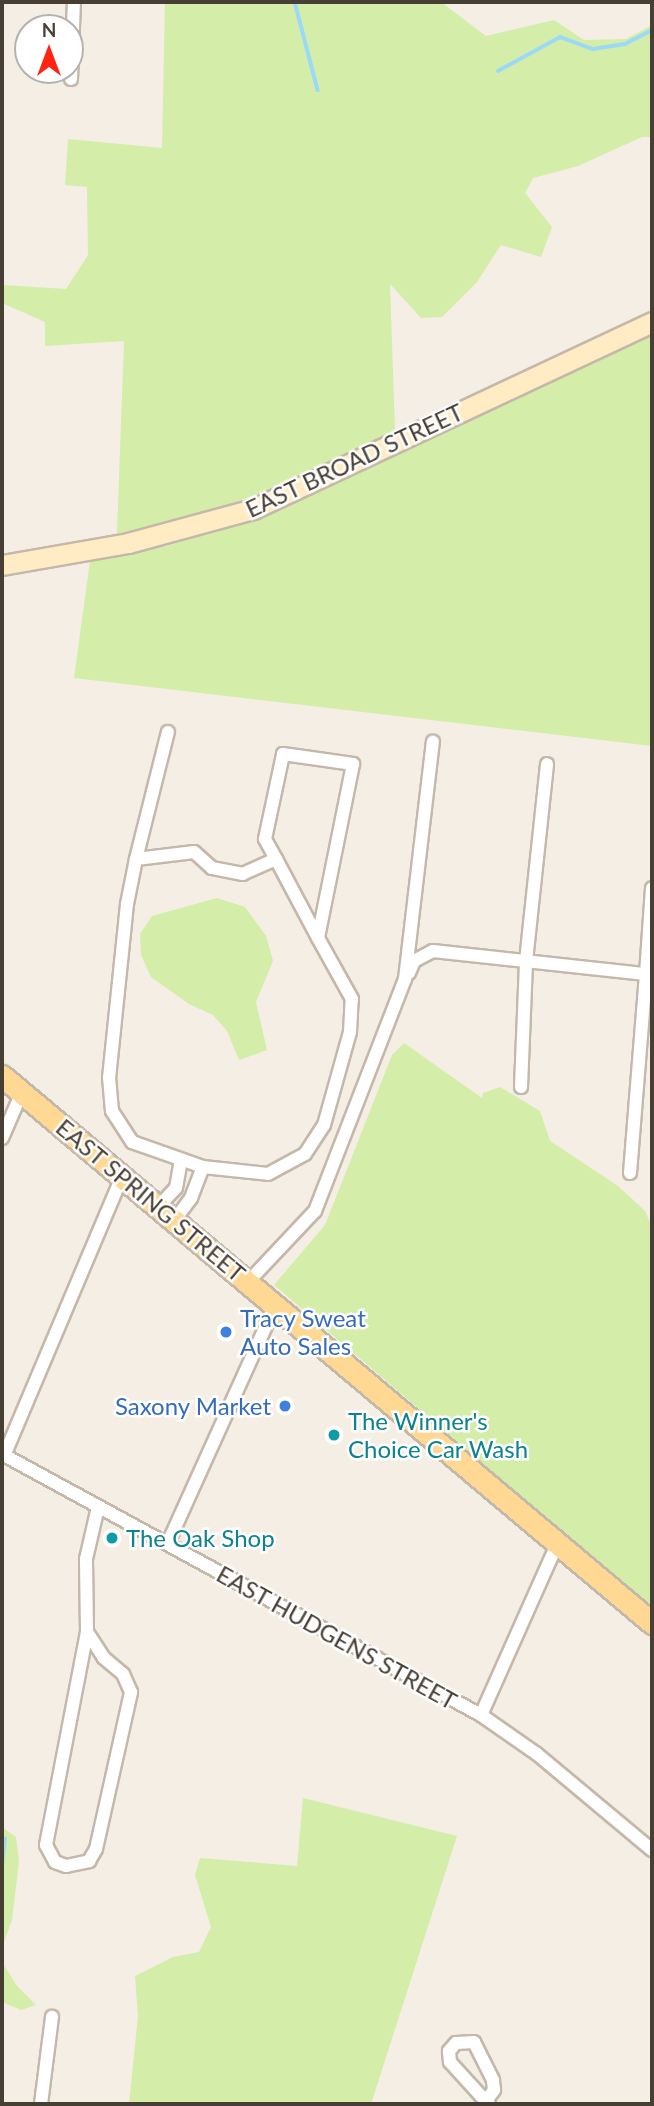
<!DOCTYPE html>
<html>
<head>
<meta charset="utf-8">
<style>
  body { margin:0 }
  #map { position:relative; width:654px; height:2106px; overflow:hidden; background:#f4eee5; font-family:Lato,sans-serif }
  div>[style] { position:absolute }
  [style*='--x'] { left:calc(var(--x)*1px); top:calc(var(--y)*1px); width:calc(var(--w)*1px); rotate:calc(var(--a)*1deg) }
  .green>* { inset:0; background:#d4eda9 }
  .stream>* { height:3.5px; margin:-1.75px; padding:0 1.75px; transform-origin:1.75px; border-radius:1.75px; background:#9bd9f7 }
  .roads { filter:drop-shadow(2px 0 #c4b8aa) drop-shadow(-2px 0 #c4b8aa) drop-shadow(0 2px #c4b8aa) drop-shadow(0 -2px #c4b8aa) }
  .street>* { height:12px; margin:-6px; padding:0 6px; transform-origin:6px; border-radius:6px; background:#fff }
  .secondary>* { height:19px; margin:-9.5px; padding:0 9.5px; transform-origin:9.5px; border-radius:9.5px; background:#ffecc4 }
  .primary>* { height:21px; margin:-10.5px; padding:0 10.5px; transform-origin:10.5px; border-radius:10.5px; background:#ffd893 }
  .dots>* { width:19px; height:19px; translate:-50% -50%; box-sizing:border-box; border:4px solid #fff; border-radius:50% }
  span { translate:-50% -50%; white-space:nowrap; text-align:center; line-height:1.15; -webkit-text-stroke:5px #fff; paint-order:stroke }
  .street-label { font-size:24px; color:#473e34 }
  .shop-label { font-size:24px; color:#366cbe }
  .left { translate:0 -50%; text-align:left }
  .right { translate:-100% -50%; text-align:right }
  .culture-label { font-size:24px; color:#0d838f }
  .frame { position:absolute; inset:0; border:4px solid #473e34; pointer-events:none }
  .north { position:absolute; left:14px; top:14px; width:70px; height:70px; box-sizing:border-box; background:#fff; border:2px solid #b5b2ae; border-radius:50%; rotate:0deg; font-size:19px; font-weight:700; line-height:28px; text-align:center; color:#473e34 }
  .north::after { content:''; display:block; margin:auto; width:24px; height:32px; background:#ff2311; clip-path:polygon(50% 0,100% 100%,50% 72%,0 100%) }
</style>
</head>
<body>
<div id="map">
  <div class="green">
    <div style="clip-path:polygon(165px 2px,441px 2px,486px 36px,554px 20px,584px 40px,626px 39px,652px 25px,652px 137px,642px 137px,578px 166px,533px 178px,525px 193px,552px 227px,541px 257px,501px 245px,477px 282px,442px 317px,421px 318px,390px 284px,395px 431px,240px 502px,117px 534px,124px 341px,45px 346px,45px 322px,2px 303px,2px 285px,66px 289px,88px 255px,87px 187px,65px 185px,68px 139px,162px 148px)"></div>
    <div style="clip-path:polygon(652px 330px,652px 746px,74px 678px,90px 561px,167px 546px,268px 514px)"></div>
    <div style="clip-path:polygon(217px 898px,245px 907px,266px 936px,273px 961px,256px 1002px,267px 1050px,239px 1060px,227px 1031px,213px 1015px,189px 1004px,151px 977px,141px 955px,140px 934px,152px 916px)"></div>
    <div style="clip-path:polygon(404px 1043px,482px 1098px,483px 1093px,500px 1087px,540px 1111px,550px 1141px,618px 1186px,645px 1211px,652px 1227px,652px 1608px,274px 1285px,325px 1225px,392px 1055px)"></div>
    <div style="clip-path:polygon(303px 1798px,457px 1836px,371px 2104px,129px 2104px,138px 2016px,135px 1976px,173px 1957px,199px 1952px,211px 1927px,195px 1875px,200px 1858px,297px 1866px)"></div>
    <div style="clip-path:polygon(2px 1827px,16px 1837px,19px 1861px,12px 1920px,2px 1948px)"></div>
    <div style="clip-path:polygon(2px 1962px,17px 1986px,36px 2005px,21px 2010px,2px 2002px)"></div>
  </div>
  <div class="stream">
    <div style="--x:295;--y:2;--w:91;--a:75.4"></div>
    <div style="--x:498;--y:71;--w:71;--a:-28.7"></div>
    <div style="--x:560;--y:37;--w:35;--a:20"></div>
    <div style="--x:593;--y:49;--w:32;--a:-9"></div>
    <div style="--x:625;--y:44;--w:30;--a:-27"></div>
    <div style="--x:2;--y:1866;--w:27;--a:-84"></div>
  </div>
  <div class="roads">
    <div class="street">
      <div style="--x:71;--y:79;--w:77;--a:-87.8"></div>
      <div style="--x:136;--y:859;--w:131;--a:-75.9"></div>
      <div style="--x:276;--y:859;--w:36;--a:156"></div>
      <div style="--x:243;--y:874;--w:32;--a:-169"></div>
      <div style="--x:212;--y:868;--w:24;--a:-138"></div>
      <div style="--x:194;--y:852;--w:58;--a:173.1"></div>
      <div style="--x:136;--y:859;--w:46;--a:101.3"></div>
      <div style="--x:127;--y:904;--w:174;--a:95.9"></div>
      <div style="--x:109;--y:1077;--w:34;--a:85"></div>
      <div style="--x:112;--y:1111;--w:37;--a:57"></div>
      <div style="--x:132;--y:1142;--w:75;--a:19.4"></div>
      <div style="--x:203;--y:1167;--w:65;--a:6.1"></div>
      <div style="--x:268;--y:1174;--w:42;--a:-28.4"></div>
      <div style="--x:305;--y:1154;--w:35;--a:-57"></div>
      <div style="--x:324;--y:1125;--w:97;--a:-74.4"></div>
      <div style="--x:350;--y:1032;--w:33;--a:-87"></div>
      <div style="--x:352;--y:999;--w:70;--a:-119.1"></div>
      <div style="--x:318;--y:938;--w:89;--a:-118"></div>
      <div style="--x:276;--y:859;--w:23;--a:-119"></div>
      <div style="--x:265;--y:839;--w:87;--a:-78"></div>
      <div style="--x:283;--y:754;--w:71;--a:8.1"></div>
      <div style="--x:353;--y:764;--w:177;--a:101.4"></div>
      <div style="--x:409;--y:973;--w:13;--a:-67"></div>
      <div style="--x:414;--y:961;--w:21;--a:-28"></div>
      <div style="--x:433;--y:951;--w:214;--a:6.2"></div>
      <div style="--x:646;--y:974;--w:86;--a:-86"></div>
      <div style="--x:521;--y:1087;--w:126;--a:-87.7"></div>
      <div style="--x:526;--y:961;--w:198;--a:-83.9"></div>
      <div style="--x:2;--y:1138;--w:50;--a:-66.5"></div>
      <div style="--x:630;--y:1173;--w:200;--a:-85.4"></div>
      <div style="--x:160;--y:1205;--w:23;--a:-47"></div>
      <div style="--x:176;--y:1188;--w:27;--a:-80"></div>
      <div style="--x:176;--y:1218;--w:25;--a:-53"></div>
      <div style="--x:191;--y:1198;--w:33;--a:-69"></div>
      <div style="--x:248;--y:1282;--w:98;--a:-46.7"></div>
      <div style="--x:315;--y:1211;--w:249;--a:-68.8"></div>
      <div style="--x:405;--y:979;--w:239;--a:-83.3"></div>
      <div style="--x:2;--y:1454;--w:545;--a:28.59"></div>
      <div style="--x:481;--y:1715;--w:68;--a:34.9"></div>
      <div style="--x:537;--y:1754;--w:150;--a:39.9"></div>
      <div style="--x:4;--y:1456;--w:306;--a:-67.1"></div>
      <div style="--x:168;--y:1543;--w:260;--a:-65.7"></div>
      <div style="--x:87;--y:1632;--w:217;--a:100.9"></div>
      <div style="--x:46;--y:1845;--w:19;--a:62"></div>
      <div style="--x:55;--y:1862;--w:12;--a:20"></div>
      <div style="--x:66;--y:1866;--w:24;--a:-12"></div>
      <div style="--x:89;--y:1861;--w:14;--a:-60"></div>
      <div style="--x:96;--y:1849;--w:161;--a:-77.4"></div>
      <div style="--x:131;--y:1692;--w:20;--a:-114"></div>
      <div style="--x:123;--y:1674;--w:25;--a:-140"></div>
      <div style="--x:104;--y:1658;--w:31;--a:-123"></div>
      <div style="--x:87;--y:1632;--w:73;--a:-90.8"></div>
      <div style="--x:86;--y:1559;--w:53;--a:-77"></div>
      <div style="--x:481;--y:1715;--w:187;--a:-66"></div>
      <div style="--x:486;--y:2101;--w:14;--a:-54"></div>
      <div style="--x:494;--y:2090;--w:10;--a:-96"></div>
      <div style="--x:493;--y:2080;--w:42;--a:-116.6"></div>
      <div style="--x:474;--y:2042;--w:18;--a:177"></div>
      <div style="--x:456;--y:2043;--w:11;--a:131"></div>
      <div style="--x:449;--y:2051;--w:11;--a:85"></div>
      <div style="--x:450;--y:2062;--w:45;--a:47.7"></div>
      <div style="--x:480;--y:2095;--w:13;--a:45"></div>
      <div style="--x:41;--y:2104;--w:88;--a:-82.8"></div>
    </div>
    <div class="secondary">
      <div style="--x:2;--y:565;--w:128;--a:-9.9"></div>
      <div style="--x:128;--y:543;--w:130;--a:-15.2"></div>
      <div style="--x:253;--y:509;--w:441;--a:-25.1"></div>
    </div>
    <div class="primary">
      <div style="--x:2;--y:1076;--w:850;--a:40.08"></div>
    </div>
  </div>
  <div class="dots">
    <div style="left:226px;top:1332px;background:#3f7fe0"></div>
    <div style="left:285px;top:1406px;background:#3f7fe0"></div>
    <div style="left:334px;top:1435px;background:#0f9aa8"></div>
    <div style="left:112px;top:1538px;background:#0f9aa8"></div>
  </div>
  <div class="street-label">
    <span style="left:354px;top:460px;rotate:-25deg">EAST BROAD STREET</span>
    <span style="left:151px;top:1200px;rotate:40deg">EAST SPRING STREET</span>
    <span style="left:337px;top:1637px;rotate:29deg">EAST HUDGENS STREET</span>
  </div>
  <div class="shop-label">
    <span class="left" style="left:240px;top:1332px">Tracy Sweat<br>Auto Sales</span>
    <span class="right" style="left:271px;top:1406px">Saxony Market</span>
  </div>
  <div class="culture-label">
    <span class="left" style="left:348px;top:1435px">The Winner's<br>Choice Car Wash</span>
    <span class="left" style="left:126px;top:1538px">The Oak Shop</span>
  </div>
  <div class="frame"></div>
  <div class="north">N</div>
</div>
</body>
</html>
